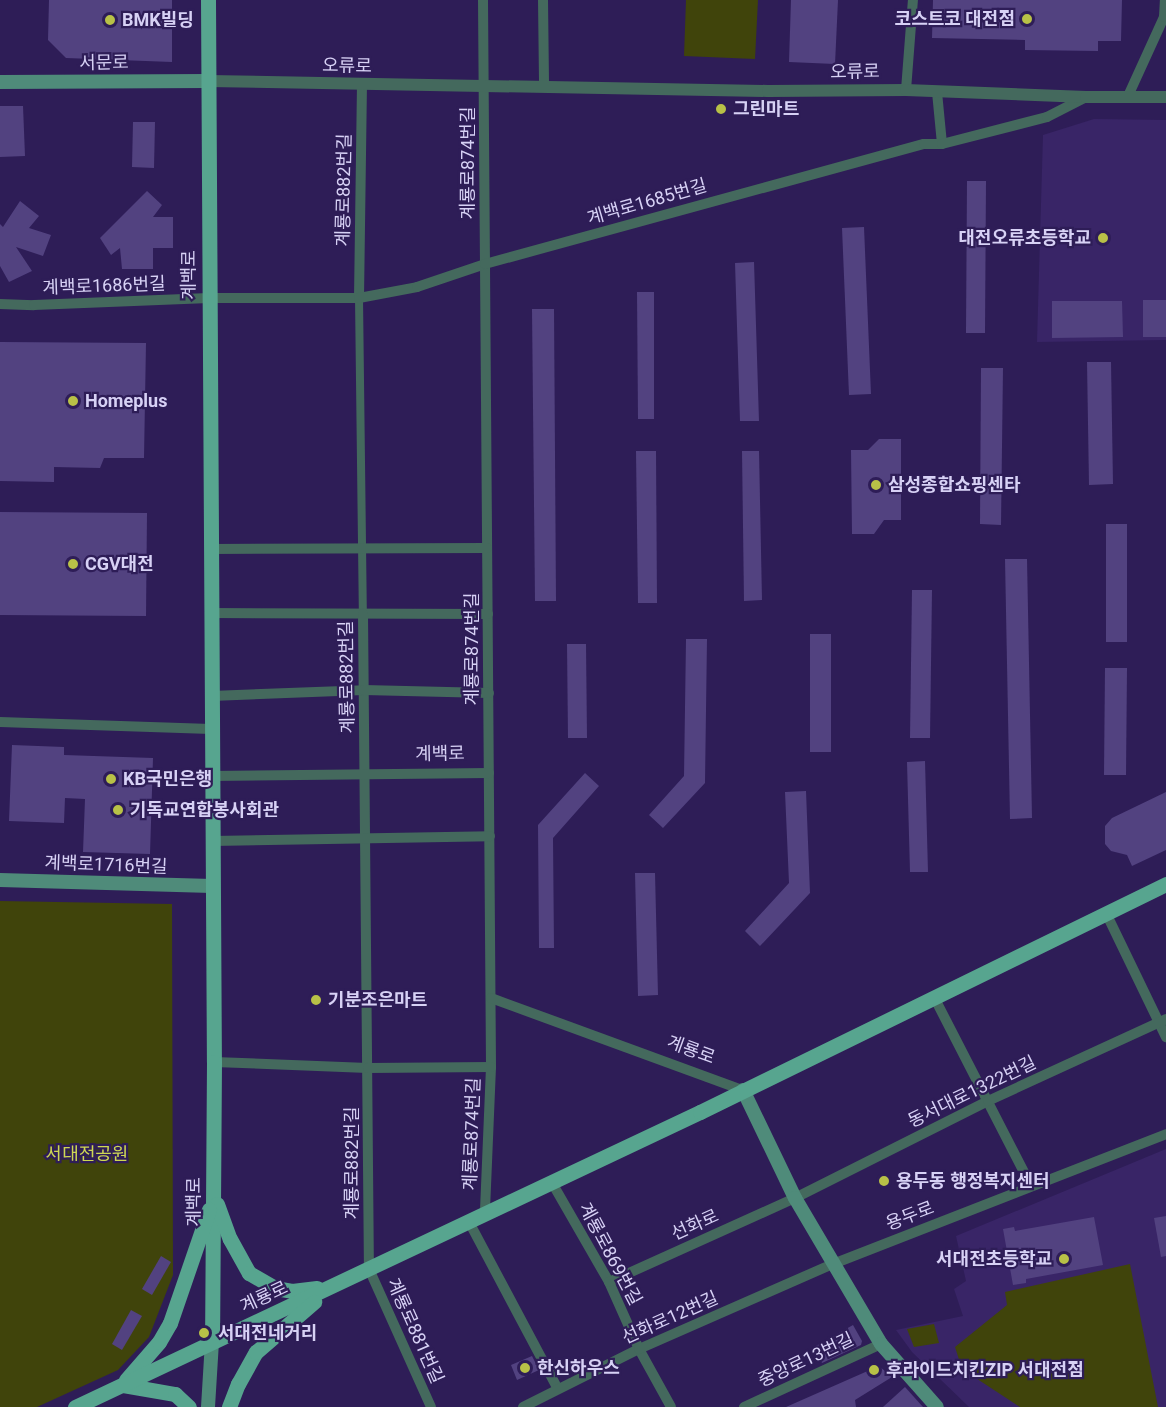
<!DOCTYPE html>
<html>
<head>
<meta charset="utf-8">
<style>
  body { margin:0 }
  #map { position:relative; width:1166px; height:1407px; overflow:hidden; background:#2e1d57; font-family:Roboto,"Noto Sans KR",sans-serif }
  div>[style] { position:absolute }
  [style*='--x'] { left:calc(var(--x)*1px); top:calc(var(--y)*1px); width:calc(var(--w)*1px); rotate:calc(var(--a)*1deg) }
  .built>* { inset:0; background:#392567 }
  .green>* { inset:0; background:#40440b }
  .building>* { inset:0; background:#524280 }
  .pedestrian>* { height:8px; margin:-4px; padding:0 4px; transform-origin:4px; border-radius:4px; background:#44695d }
  .minor>* { height:10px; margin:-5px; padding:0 5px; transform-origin:5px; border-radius:5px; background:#44695d }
  .tertiary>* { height:12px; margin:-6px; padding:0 6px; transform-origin:6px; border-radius:6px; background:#44695d }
  .secondary>* { height:14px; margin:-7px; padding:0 7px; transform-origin:7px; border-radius:7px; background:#4f8b7a }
  .primary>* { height:15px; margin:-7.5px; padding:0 7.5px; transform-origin:7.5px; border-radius:7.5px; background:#57a58f }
  .dots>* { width:16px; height:16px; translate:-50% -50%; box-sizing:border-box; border:3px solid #2e1d57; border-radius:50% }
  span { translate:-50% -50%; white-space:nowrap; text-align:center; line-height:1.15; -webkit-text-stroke:4.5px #2e1d57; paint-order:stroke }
  .poi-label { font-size:18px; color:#d7d1f5; font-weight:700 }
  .right { translate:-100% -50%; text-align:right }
  .left { translate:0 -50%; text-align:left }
  .street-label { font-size:18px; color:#d7d1f5 }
  .park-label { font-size:18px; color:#ced753 }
</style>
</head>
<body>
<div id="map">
  <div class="built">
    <div style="clip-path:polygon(1094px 119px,1166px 120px,1166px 340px,1037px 342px,1043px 135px)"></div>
    <div style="clip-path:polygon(1166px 1149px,1166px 1407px,969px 1407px,912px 1352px,896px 1330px,963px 1316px,954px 1289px,966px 1281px,956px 1236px)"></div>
  </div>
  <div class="green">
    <div style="clip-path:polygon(686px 0,758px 0,755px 59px,684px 56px)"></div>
    <div style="clip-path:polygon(0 901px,172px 904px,173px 1275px,149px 1337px,118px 1370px,37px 1407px,0 1407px)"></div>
    <div style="clip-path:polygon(1130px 1264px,1158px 1407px,1020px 1407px,962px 1369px,955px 1347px,1007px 1305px,1005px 1292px)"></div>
    <div style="clip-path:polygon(934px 1324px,939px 1343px,914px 1347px,907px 1329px)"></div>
  </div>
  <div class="building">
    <div style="clip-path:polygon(49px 0,172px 0,172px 62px,66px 58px,48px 40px)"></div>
    <div style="clip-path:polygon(791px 0,838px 0,835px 64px,789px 62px)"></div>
    <div style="clip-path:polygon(933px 0,1122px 0,1121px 41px,1098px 41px,1098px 51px,1025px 50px,1025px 40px,932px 38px)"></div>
    <div style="clip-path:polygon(0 106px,23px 106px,25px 156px,0 157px)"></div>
    <div style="clip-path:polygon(133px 122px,155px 122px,154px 168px,132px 167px)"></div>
    <div style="clip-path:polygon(967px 181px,986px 181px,985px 333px,966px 333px)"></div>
    <div style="clip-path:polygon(147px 191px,162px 205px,153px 217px,173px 217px,173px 248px,153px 248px,153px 269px,122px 269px,120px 248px,111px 255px,100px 238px)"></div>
    <div style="clip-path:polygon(20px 201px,39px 216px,29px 228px,51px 235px,43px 256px,16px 247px,32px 271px,9px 282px,0 266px,0 224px,3px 227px)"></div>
    <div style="clip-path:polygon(864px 227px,871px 394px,849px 395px,842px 228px)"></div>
    <div style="clip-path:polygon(754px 262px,759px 421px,740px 421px,735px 263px)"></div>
    <div style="clip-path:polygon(637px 292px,654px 292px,654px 419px,638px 419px)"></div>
    <div style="clip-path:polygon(1143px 300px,1166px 300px,1166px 337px,1143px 337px)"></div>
    <div style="clip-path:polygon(1052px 301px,1122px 301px,1123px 337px,1052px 338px)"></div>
    <div style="clip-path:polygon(532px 309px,554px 309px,556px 601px,535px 601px)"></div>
    <div style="clip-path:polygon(0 342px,146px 343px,144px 458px,104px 458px,100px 468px,54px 467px,54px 482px,0 481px)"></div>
    <div style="clip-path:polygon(1087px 362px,1111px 362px,1113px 484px,1089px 485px)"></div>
    <div style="clip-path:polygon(981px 368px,1003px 368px,1001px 525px,980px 524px)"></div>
    <div style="clip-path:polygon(879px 439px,901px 439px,901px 520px,884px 520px,874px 534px,852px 534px,851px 450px,868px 450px)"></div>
    <div style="clip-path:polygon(636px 451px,656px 451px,657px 603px,638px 603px)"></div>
    <div style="clip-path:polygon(742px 451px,759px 451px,762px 600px,744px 601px)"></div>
    <div style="clip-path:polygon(0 512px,147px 513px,146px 616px,0 615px)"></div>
    <div style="clip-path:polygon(1106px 524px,1127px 524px,1127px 642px,1106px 642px)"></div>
    <div style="clip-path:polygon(1005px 559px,1027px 559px,1032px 818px,1010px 819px)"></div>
    <div style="clip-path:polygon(912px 590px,932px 590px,930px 738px,910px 738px)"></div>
    <div style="clip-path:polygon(810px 634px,831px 634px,831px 752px,810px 752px)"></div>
    <div style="clip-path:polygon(686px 639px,707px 639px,705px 783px,663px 828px,649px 815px,684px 776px)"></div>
    <div style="clip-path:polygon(567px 644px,586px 644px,587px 738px,568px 738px)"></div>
    <div style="clip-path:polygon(1105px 668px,1127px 668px,1126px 775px,1104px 775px)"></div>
    <div style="clip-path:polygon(12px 745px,64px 747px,64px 755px,153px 758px,150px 854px,83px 852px,85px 799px,65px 798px,64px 823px,9px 821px)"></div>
    <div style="clip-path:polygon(925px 761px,928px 872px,910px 872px,907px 762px)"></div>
    <div style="clip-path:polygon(585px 773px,599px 786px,553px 838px,554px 948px,539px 948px,538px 825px)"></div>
    <div style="clip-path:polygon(806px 791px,810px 893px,760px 946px,745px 931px,789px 883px,785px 792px)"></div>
    <div style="clip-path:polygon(1166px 792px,1166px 850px,1132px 866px,1127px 855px,1111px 851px,1105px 844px,1105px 826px,1112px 818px)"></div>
    <div style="clip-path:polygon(635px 873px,655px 873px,658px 995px,638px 996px)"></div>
    <div style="clip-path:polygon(1166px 1216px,1166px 1256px,1161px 1257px,1154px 1218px)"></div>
    <div style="clip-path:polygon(1094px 1217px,1103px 1265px,1026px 1279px,1026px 1283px,1013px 1285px,1003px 1229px,1014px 1227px,1015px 1231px)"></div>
    <div style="clip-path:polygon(161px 1256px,171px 1262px,152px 1295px,142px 1289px)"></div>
    <div style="clip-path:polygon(131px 1310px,142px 1316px,122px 1350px,112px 1344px)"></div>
    <div style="clip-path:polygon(853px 1325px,862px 1341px,861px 1345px,822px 1363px,814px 1347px)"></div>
    <div style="clip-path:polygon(532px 1356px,539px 1370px,517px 1380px,511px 1365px)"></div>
    <div style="clip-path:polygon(879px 1366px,892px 1377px,855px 1400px,856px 1407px,786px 1407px)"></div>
    <div style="clip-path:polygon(905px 1387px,923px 1407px,883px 1407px)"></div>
  </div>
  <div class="pedestrian">
    <div style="--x:359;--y:298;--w:316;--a:89.3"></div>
  </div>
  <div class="minor">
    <div style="--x:483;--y:0;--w:1067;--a:89.57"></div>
    <div style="--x:491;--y:1067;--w:145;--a:92.4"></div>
    <div style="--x:543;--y:0;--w:87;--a:89.3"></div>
    <div style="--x:906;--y:90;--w:90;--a:-85.6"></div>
    <div style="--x:937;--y:92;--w:52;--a:84.5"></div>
    <div style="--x:1128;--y:96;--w:87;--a:-65.5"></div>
    <div style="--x:1164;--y:17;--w:17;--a:-87"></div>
    <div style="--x:359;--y:298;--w:214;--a:-89.2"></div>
    <div style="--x:0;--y:304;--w:34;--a:2"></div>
    <div style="--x:34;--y:305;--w:175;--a:-2.3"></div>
    <div style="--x:209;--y:298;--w:150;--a:0"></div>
    <div style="--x:359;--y:298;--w:59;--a:-10.7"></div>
    <div style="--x:417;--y:287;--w:72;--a:-18.7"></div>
    <div style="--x:485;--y:264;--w:455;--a:-15.3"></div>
    <div style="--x:924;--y:144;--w:18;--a:0"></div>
    <div style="--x:942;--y:144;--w:108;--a:-14.4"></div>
    <div style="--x:1047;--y:117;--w:44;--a:-27.1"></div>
    <div style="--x:210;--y:549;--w:277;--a:-0.2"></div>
    <div style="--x:211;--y:613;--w:277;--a:0.2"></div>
    <div style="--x:363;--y:614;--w:655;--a:89.48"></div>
    <div style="--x:369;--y:1269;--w:151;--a:65.8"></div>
    <div style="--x:211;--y:696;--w:153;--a:-2.2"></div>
    <div style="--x:364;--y:690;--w:125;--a:1.4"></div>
    <div style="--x:0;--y:722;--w:211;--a:1.9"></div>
    <div style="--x:211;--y:776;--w:278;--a:-0.6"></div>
    <div style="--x:212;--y:841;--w:278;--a:-1"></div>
    <div style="--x:1106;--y:913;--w:138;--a:64.2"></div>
    <div style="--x:934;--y:997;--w:212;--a:62.8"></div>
    <div style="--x:491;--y:998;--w:268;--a:20.1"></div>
    <div style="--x:214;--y:1062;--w:154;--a:2.2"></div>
    <div style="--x:368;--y:1068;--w:123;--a:-0.5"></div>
    <div style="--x:551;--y:1181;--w:116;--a:60.1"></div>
    <div style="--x:609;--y:1282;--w:73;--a:65.9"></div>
    <div style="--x:639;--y:1349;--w:66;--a:61.1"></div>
    <div style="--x:468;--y:1220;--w:191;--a:62"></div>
    <div style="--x:609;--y:1282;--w:204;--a:-24.3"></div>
    <div style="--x:795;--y:1198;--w:216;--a:-26.7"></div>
    <div style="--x:988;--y:1101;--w:196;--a:-24.7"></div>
    <div style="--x:523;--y:1407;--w:130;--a:-26.6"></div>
    <div style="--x:639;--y:1349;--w:212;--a:-23.7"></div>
    <div style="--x:833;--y:1264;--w:357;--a:-21.3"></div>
    <div style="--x:744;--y:1407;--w:151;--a:-24.7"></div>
  </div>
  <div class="tertiary">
    <div style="--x:208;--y:81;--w:560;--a:1.02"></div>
    <div style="--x:768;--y:91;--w:138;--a:-0.4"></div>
    <div style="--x:906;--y:90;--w:180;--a:2.2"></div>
    <div style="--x:1086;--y:97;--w:80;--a:0"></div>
  </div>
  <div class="secondary">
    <div style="--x:0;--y:82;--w:208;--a:-0.3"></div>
    <div style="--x:0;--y:880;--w:212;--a:1.6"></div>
    <div style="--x:743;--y:1090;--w:120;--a:64.3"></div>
    <div style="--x:795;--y:1198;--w:169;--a:59.5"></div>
    <div style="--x:881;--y:1344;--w:84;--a:48.4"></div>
    <div style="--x:208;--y:1407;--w:65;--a:-86.5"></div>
  </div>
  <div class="primary">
    <div style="--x:208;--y:0;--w:1062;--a:89.68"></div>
    <div style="--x:214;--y:1062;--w:280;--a:90.4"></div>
    <div style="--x:217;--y:1204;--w:37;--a:70"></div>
    <div style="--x:230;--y:1239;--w:39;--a:61"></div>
    <div style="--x:249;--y:1273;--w:30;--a:30"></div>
    <div style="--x:275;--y:1288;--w:17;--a:10"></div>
    <div style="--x:292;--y:1291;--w:25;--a:-7"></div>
    <div style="--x:126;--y:1380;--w:50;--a:-49"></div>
    <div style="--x:159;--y:1342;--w:22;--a:-60"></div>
    <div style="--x:170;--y:1323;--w:120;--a:-71"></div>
    <div style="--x:123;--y:1385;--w:53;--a:9.8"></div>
    <div style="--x:175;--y:1394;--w:19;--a:43"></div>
    <div style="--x:75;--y:1407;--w:691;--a:-25.27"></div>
    <div style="--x:700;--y:1112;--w:519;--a:-26.07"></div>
    <div style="--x:229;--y:1407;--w:25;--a:-69"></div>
    <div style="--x:238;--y:1384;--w:37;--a:-61"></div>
    <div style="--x:256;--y:1352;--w:77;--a:-40.8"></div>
  </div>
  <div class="dots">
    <div style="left:1027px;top:19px;background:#b8c147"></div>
    <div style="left:110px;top:20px;background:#b8c147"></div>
    <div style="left:721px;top:109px;background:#b8c147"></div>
    <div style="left:1103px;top:238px;background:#b8c147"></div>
    <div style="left:73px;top:401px;background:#b8c147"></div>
    <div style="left:876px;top:485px;background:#b8c147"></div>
    <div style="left:73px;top:564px;background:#b8c147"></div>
    <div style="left:111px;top:779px;background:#b8c147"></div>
    <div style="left:118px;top:810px;background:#b8c147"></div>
    <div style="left:316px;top:1000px;background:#b8c147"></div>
    <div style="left:884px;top:1181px;background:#b8c147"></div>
    <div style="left:1064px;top:1259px;background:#b8c147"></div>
    <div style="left:204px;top:1333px;background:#b8c147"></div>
    <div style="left:525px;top:1368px;background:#b8c147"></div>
    <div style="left:874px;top:1370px;background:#b8c147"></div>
  </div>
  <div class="poi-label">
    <span class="right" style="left:1015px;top:19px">코스트코 대전점</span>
    <span class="left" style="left:122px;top:20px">BMK빌딩</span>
    <span class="left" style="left:733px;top:109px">그린마트</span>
    <span class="right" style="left:1091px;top:238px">대전오류초등학교</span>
    <span class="left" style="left:85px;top:401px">Homeplus</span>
    <span class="left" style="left:888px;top:485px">삼성종합쇼핑센타</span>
    <span class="left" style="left:85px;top:564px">CGV대전</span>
    <span class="left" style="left:123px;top:779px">KB국민은행</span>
    <span class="left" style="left:130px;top:810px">기독교연합봉사회관</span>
    <span class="left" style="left:328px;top:1000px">기분조은마트</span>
    <span class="left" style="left:896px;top:1181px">용두동 행정복지센터</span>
    <span class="right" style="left:1052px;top:1259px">서대전초등학교</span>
    <span class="left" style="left:218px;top:1333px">서대전네거리</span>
    <span class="left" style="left:537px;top:1368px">한신하우스</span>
    <span class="left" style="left:886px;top:1370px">후라이드치킨ZIP 서대전점</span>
  </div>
  <div class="street-label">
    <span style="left:104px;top:63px;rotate:-1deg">서문로</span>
    <span style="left:347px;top:66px;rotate:1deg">오류로</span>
    <span style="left:855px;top:72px;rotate:-1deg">오류로</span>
    <span style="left:468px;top:163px;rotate:-90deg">계룡로874번길</span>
    <span style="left:344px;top:190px;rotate:-89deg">계룡로882번길</span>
    <span style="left:647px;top:202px;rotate:-16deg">계백로1685번길</span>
    <span style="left:189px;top:275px;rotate:-90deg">계백로</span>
    <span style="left:104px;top:286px;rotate:-2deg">계백로1686번길</span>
    <span style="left:472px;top:649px;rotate:-90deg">계룡로874번길</span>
    <span style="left:347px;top:677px;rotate:-91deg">계룡로882번길</span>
    <span style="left:440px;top:754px;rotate:-1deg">계백로</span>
    <span style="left:106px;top:865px;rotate:2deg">계백로1716번길</span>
    <span style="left:691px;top:1050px;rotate:20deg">계룡로</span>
    <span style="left:972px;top:1092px;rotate:-26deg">동서대로1322번길</span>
    <span style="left:472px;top:1134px;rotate:-88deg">계룡로874번길</span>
    <span style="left:352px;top:1163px;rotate:-90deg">계룡로882번길</span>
    <span style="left:194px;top:1202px;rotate:-90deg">계백로</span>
    <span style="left:910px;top:1216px;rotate:-21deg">용두로</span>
    <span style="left:695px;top:1225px;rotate:-24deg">선화로</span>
    <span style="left:610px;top:1254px;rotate:62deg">계룡로869번길</span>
    <span style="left:264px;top:1297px;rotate:-25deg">계룡로</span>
    <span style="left:670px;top:1318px;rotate:-24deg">선화로12번길</span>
    <span style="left:415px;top:1331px;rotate:66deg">계룡로881번길</span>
    <span style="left:806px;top:1360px;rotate:-25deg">중앙로13번길</span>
  </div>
  <div class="park-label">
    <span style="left:87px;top:1154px">서대전공원</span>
  </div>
</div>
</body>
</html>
